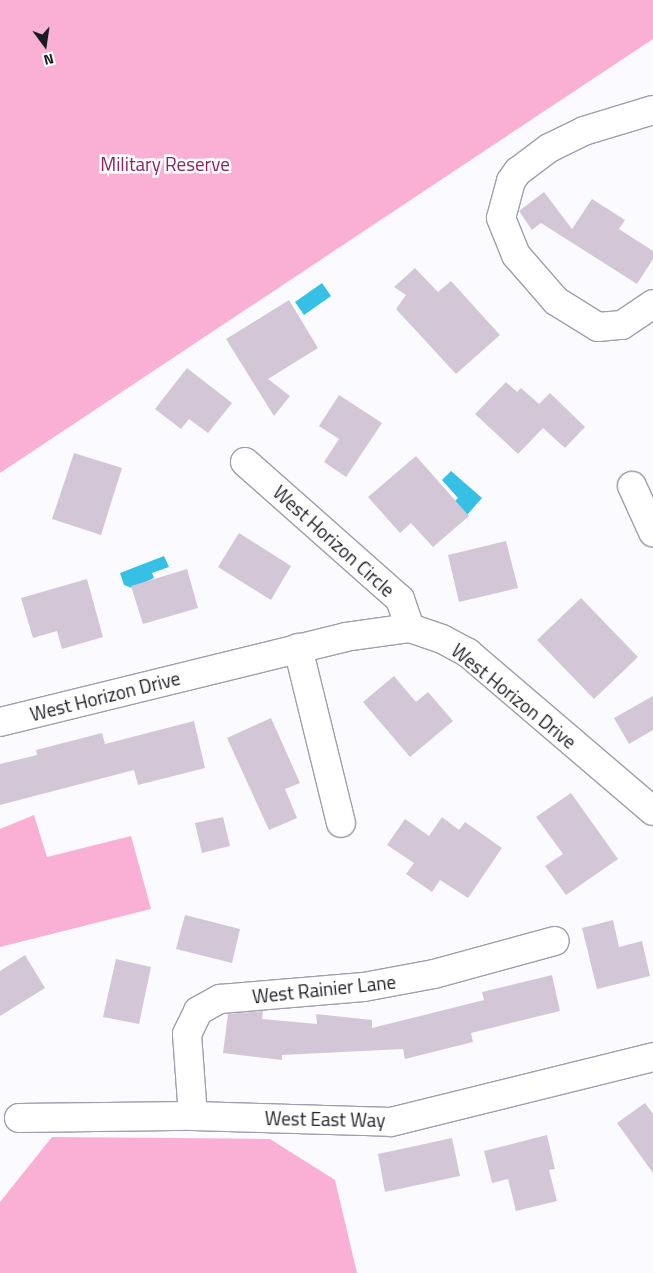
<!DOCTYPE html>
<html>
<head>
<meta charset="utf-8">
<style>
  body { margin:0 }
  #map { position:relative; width:653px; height:1273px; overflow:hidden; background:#fbfbff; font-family:"Titillium Web",sans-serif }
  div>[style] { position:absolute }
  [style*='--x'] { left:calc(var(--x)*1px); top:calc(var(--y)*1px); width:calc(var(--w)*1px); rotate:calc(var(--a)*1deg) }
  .green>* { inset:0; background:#fab0d4 }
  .water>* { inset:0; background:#36c0e5 }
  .building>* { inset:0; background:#d3c7d7 }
  .roads { filter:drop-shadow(1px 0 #9e9eb0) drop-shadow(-1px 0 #9e9eb0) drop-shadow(0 1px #9e9eb0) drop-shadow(0 -1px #9e9eb0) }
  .minor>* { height:28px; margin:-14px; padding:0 14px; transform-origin:14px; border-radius:14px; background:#fff }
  span { translate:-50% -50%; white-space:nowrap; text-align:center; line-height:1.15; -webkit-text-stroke:5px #fff; paint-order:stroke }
  .park-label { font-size:19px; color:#8d2363 }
  .street-label { font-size:19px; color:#1b1c22 }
  .north { position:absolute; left:20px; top:20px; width:50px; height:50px; -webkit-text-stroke:4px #fff; paint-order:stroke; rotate:166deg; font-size:14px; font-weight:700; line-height:20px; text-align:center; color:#1b1c22 }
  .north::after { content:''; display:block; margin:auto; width:18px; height:22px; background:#1b1c22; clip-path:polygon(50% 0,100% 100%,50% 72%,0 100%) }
</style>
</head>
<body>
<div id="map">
  <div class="green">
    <div style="clip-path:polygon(0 0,653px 0,653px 39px,0 473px)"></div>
    <div style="clip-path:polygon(34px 815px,47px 857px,131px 836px,151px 909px,0 947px,0 829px)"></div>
    <div style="clip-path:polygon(52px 1137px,270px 1139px,335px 1180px,357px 1273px,0 1273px,0 1202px)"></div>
  </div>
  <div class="water">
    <div style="clip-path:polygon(322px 283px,331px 296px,304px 315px,295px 302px)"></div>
    <div style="clip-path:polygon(451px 471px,482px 498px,467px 515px,453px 503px,458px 498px,442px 480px)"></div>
    <div style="clip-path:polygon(164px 556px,169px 567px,152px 573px,154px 578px,132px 588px,124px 585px,120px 573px)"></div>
  </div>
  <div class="building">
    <div style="clip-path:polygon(544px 192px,572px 229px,592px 199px,625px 220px,619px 229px,653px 251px,653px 259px,637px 284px,541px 223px,532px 230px,519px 211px)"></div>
    <div style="clip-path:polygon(415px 268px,438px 292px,451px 281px,500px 335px,456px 374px,396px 309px,406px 295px,394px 287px)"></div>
    <div style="clip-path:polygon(289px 300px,318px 348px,268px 379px,290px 396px,274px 416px,226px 339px)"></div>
    <div style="clip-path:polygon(187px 368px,232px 403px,208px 433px,189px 419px,181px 429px,155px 409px)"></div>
    <div style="clip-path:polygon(506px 382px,517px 392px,521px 388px,539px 404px,550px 393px,585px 427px,565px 448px,543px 428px,518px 454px,475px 414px)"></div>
    <div style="clip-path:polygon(339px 395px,382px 423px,346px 477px,324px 462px,339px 439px,319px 426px)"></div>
    <div style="clip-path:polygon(74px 453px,122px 468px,101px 535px,52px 519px)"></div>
    <div style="clip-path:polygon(416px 456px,469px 516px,433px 547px,411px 523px,400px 533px,368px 497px)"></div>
    <div style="clip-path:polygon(239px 533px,291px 566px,271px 600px,218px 567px)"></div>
    <div style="clip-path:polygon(506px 541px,518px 588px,459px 602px,448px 555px)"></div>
    <div style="clip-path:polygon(187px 569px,198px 608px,143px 624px,131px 586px)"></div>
    <div style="clip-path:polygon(87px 579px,103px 637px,62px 649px,57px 631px,33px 638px,21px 598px)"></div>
    <div style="clip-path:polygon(581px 598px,638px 657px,594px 699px,537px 640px)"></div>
    <div style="clip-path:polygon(394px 676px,416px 702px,428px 692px,453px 721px,410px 757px,363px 702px)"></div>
    <div style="clip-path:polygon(653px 696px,653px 730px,629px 744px,614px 718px)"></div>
    <div style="clip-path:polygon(271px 718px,300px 783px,285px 789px,297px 818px,269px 830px,227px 738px)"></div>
    <div style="clip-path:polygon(194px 721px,205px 768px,138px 785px,134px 770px,0 805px,0 764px,37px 755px,36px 750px,102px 733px,105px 744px)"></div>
    <div style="clip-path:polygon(571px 793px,618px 859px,566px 895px,545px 866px,563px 854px,536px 817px)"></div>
    <div style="clip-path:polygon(223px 817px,230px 846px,202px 853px,195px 823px)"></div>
    <div style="clip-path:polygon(442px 817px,459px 830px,465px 822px,502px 848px,468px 898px,440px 880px,432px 892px,406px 874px,414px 863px,387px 845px,405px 819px,429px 836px)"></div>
    <div style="clip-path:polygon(185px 915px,240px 929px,232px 963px,176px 949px)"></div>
    <div style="clip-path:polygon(613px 920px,619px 947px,642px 941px,650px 976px,597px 989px,582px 928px)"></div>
    <div style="clip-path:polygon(25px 955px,45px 988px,0 1016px,0 971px)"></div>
    <div style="clip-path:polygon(116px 959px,151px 967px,139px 1024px,103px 1017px)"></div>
    <div style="clip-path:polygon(552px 975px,560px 1011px,471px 1033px,473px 1042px,405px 1059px,403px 1049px,282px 1055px,282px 1060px,223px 1053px,228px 1014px,263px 1011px,262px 1019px,317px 1024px,316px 1014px,372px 1020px,372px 1028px,484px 1000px,482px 992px)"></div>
    <div style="clip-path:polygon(645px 1103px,653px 1114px,653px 1173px,617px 1123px)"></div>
    <div style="clip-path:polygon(547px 1135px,555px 1169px,549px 1170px,557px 1201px,516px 1211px,508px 1179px,492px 1183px,484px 1151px)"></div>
    <div style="clip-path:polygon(452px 1138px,460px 1176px,385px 1192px,378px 1154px)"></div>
  </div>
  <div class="roads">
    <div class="minor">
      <div style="--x:653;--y:110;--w:72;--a:163.1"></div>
      <div style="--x:584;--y:131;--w:39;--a:154"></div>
      <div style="--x:549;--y:148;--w:39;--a:143"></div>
      <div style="--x:518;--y:171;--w:12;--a:125"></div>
      <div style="--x:511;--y:181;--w:38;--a:105"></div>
      <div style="--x:501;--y:218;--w:40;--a:68"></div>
      <div style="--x:516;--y:255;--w:61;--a:49"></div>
      <div style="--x:556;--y:301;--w:49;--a:31.8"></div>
      <div style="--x:598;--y:327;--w:24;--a:-5"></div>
      <div style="--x:622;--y:325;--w:37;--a:-34"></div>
      <div style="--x:245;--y:462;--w:207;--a:41.5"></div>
      <div style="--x:400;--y:599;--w:31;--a:71"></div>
      <div style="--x:632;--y:486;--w:51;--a:65.5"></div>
      <div style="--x:298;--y:648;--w:180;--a:76.2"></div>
      <div style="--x:0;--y:722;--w:355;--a:-13.8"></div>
      <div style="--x:345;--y:637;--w:66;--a:-7.9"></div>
      <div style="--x:410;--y:628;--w:34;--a:19"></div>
      <div style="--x:442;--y:639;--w:30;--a:28"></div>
      <div style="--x:468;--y:653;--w:243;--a:40.5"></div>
      <div style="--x:193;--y:1116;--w:82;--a:-94.2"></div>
      <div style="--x:187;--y:1034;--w:25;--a:-64"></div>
      <div style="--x:198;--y:1011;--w:25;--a:-29"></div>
      <div style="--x:220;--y:999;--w:144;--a:-4.8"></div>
      <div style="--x:364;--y:987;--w:71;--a:-10.5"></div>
      <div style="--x:434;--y:974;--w:125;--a:-15.3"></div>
      <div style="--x:19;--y:1118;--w:174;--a:-0.7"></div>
      <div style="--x:193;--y:1116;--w:198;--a:1.7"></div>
      <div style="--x:391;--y:1122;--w:270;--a:-13.9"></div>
    </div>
  </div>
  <div class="park-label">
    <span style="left:165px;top:164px">Military Reserve</span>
  </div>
  <div class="street-label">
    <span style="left:334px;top:541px;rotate:42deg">West Horizon Circle</span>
    <span style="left:105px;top:696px;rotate:-14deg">West Horizon Drive</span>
    <span style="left:514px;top:696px;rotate:39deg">West Horizon Drive</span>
    <span style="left:324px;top:989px;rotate:-6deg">West Rainier Lane</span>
    <span style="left:325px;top:1119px;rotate:1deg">West East Way</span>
  </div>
  <div class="north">N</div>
</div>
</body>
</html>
